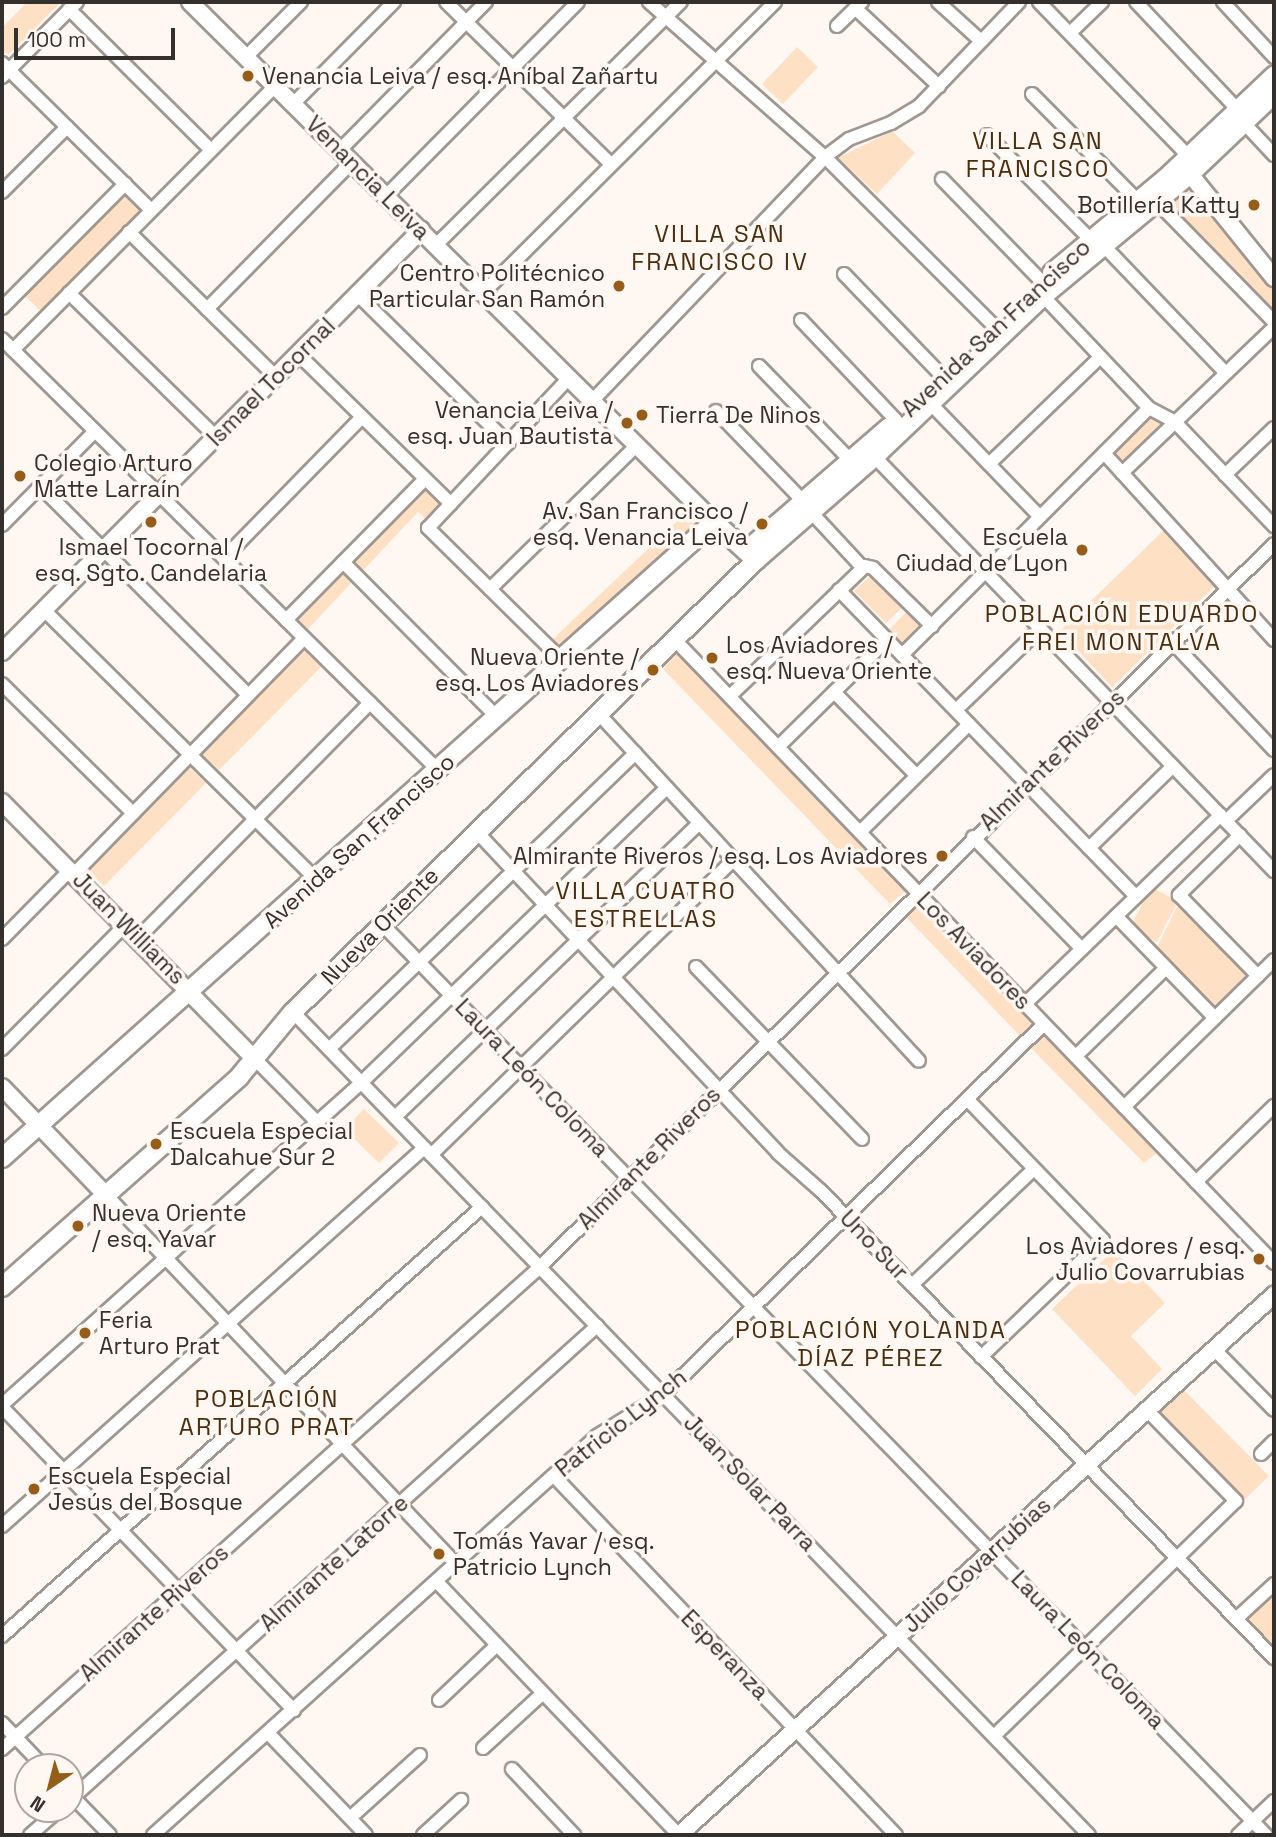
<!DOCTYPE html>
<html>
<head>
<meta charset="utf-8">
<style>
  body { margin:0 }
  #map { position:relative; width:1276px; height:1837px; overflow:hidden; background:#fef7f2; font-family:"Space Grotesk",sans-serif }
  div>[style] { position:absolute }
  [style*='--x'] { left:calc(var(--x)*1px); top:calc(var(--y)*1px); width:calc(var(--w)*1px); rotate:calc(var(--a)*1deg) }
  .green>* { inset:0; background:#fee0c4 }
  .roads { filter:drop-shadow(2px 0 #9f9790) drop-shadow(-2px 0 #9f9790) drop-shadow(0 2px #9f9790) drop-shadow(0 -2px #9f9790) }
  .minor>* { height:12px; margin:-6px; padding:0 6px; transform-origin:6px; border-radius:6px; background:#fff }
  .tertiary>* { height:16px; margin:-8px; padding:0 8px; transform-origin:8px; border-radius:8px; background:#fff }
  .secondary>* { height:18px; margin:-9px; padding:0 9px; transform-origin:9px; border-radius:9px; background:#fff }
  .dots>* { width:19px; height:19px; translate:-50% -50%; box-sizing:border-box; border:4px solid #fef7f2; border-radius:50% }
  span { translate:-50% -50%; white-space:nowrap; text-align:center; line-height:1.15; -webkit-text-stroke:7px #fef7f2; paint-order:stroke }
  .poi-label { font-size:23px; color:#33302d }
  .left { translate:0 -50%; text-align:left }
  .right { translate:-100% -50%; text-align:right }
  .street-label { font-size:23px; color:#33302d }
  .neighbourhood-label { font-size:24px; color:#492d0e; letter-spacing:2px }
  .frame { position:absolute; inset:0; border:4px solid #33302d; pointer-events:none }
  .north { position:absolute; left:14px; top:1753px; width:70px; height:70px; box-sizing:border-box; background:#fef7f2; border:2px solid #ada7a3; border-radius:50%; rotate:215deg; font-size:19px; font-weight:700; line-height:28px; text-align:center; color:#33302d }
  .north::after { content:''; display:block; margin:auto; width:24px; height:32px; background:#965d19; clip-path:polygon(50% 0,100% 100%,50% 72%,0 100%) }
  .scale { position:absolute; left:14px; top:28px; width:161px; height:32px; box-sizing:border-box; border:4px solid #33302d; border-top:0; padding-left:9px; font-size:21px; line-height:24px; white-space:nowrap; color:#33302d; -webkit-text-stroke:5px #fef7f2; paint-order:stroke }
</style>
</head>
<body>
<div id="map">
  <div class="green">
    <div style="clip-path:polygon(27px 2px,61px 2px,8px 55px,2px 49px,2px 28px)"></div>
    <div style="clip-path:polygon(797px 47px,818px 67px,783px 104px,762px 84px)"></div>
    <div style="clip-path:polygon(892px 131px,915px 153px,877px 194px,838px 158px)"></div>
    <div style="clip-path:polygon(1193px 188px,1274px 290px,1274px 321px,1161px 210px)"></div>
    <div style="clip-path:polygon(123px 191px,142px 210px,42px 312px,22px 293px)"></div>
    <div style="clip-path:polygon(1148px 413px,1170px 423px,1122px 469px,1107px 453px)"></div>
    <div style="clip-path:polygon(423px 486px,442px 504px,427px 520px,418px 512px,308px 629px,297px 619px)"></div>
    <div style="clip-path:polygon(685px 514px,699px 523px,559px 648px,552px 640px)"></div>
    <div style="clip-path:polygon(1163px 531px,1216px 585px,1112px 687px,1060px 631px)"></div>
    <div style="clip-path:polygon(872px 574px,904px 606px,886px 623px,854px 591px)"></div>
    <div style="clip-path:polygon(908px 610px,922px 627px,901px 648px,886px 633px)"></div>
    <div style="clip-path:polygon(302px 648px,321px 667px,219px 770px,200px 752px)"></div>
    <div style="clip-path:polygon(680px 651px,908px 889px,890px 904px,663px 669px)"></div>
    <div style="clip-path:polygon(187px 765px,206px 783px,104px 886px,85px 868px)"></div>
    <div style="clip-path:polygon(1151px 887px,1178px 901px,1157px 942px,1130px 928px)"></div>
    <div style="clip-path:polygon(1181px 899px,1255px 976px,1215px 1016px,1154px 953px)"></div>
    <div style="clip-path:polygon(919px 905px,1036px 1026px,1023px 1039px,907px 918px)"></div>
    <div style="clip-path:polygon(1043px 1033px,1158px 1152px,1144px 1163px,1030px 1047px)"></div>
    <div style="clip-path:polygon(364px 1109px,399px 1143px,379px 1163px,344px 1129px)"></div>
    <div style="clip-path:polygon(1114px 1250px,1165px 1303px,1131px 1336px,1162px 1369px,1135px 1396px,1052px 1309px)"></div>
    <div style="clip-path:polygon(1182px 1388px,1269px 1476px,1241px 1503px,1155px 1415px)"></div>
    <div style="clip-path:polygon(1274px 1592px,1274px 1647px,1247px 1619px)"></div>
  </div>
  <div class="roads">
    <div class="minor">
      <div style="--x:446;--y:2;--w:231;--a:44.5"></div>
      <div style="--x:649;--y:2;--w:235;--a:41.4"></div>
      <div style="--x:825;--y:157;--w:250;--a:45"></div>
      <div style="--x:938;--y:2;--w:58;--a:42.2"></div>
      <div style="--x:1039;--y:2;--w:216;--a:45.9"></div>
      <div style="--x:1136;--y:2;--w:149;--a:46.6"></div>
      <div style="--x:1223;--y:2;--w:75;--a:47.2"></div>
      <div style="--x:855;--y:8;--w:115;--a:42.9"></div>
      <div style="--x:69;--y:9;--w:200;--a:44.8"></div>
      <div style="--x:837;--y:26;--w:35;--a:-44"></div>
      <div style="--x:1070;--y:33;--w:45;--a:-44.1"></div>
      <div style="--x:246;--y:57;--w:78;--a:-45"></div>
      <div style="--x:2;--y:63;--w:209;--a:44.6"></div>
      <div style="--x:2;--y:77;--w:106;--a:-45"></div>
      <div style="--x:1032;--y:94;--w:151;--a:45.3"></div>
      <div style="--x:293;--y:104;--w:144;--a:-45.3"></div>
      <div style="--x:1244;--y:123;--w:44;--a:46.8"></div>
      <div style="--x:987;--y:135;--w:148;--a:45.3"></div>
      <div style="--x:340;--y:150;--w:208;--a:-45.4"></div>
      <div style="--x:942;--y:179;--w:144;--a:45.8"></div>
      <div style="--x:2;--y:192;--w:92;--a:-45"></div>
      <div style="--x:386;--y:196;--w:273;--a:-45.3"></div>
      <div style="--x:1157;--y:202;--w:168;--a:45.7"></div>
      <div style="--x:129;--y:232;--w:206;--a:44.6"></div>
      <div style="--x:436;--y:245;--w:345;--a:-44.8"></div>
      <div style="--x:1104;--y:246;--w:176;--a:46.2"></div>
      <div style="--x:844;--y:274;--w:141;--a:46.1"></div>
      <div style="--x:484;--y:292;--w:411;--a:-44.9"></div>
      <div style="--x:69;--y:293;--w:206;--a:44.4"></div>
      <div style="--x:358;--y:295;--w:211;--a:44.6"></div>
      <div style="--x:1043;--y:296;--w:154;--a:46.6"></div>
      <div style="--x:1149;--y:408;--w:30;--a:28"></div>
      <div style="--x:1175;--y:422;--w:144;--a:46.4"></div>
      <div style="--x:2;--y:308;--w:175;--a:-45.2"></div>
      <div style="--x:207;--y:309;--w:206;--a:-45.4"></div>
      <div style="--x:801;--y:320;--w:138;--a:46.5"></div>
      <div style="--x:2;--y:339;--w:613;--a:44.67"></div>
      <div style="--x:13;--y:350;--w:372;--a:-45.2"></div>
      <div style="--x:298;--y:354;--w:214;--a:44.4"></div>
      <div style="--x:759;--y:366;--w:132;--a:45.9"></div>
      <div style="--x:593;--y:400;--w:336;--a:-46.3"></div>
      <div style="--x:825;--y:157;--w:30;--a:-37"></div>
      <div style="--x:849;--y:139;--w:45;--a:-20.9"></div>
      <div style="--x:891;--y:123;--w:33;--a:-31"></div>
      <div style="--x:919;--y:106;--w:144;--a:-46.1"></div>
      <div style="--x:930;--y:403;--w:158;--a:46"></div>
      <div style="--x:716;--y:411;--w:127;--a:46"></div>
      <div style="--x:871;--y:453;--w:581;--a:46.05"></div>
      <div style="--x:1104;--y:453;--w:253;--a:47.7"></div>
      <div style="--x:989;--y:464;--w:154;--a:-43.9"></div>
      <div style="--x:1122;--y:473;--w:211;--a:-43.8"></div>
      <div style="--x:1225;--y:475;--w:68;--a:-43.8"></div>
      <div style="--x:40;--y:486;--w:295;--a:45.1"></div>
      <div style="--x:811;--y:512;--w:75;--a:47.2"></div>
      <div style="--x:2;--y:525;--w:132;--a:-45.3"></div>
      <div style="--x:224;--y:558;--w:197;--a:-45.6"></div>
      <div style="--x:343;--y:562;--w:218;--a:45.2"></div>
      <div style="--x:490;--y:589;--w:207;--a:-44.4"></div>
      <div style="--x:839;--y:590;--w:426;--a:45.9"></div>
      <div style="--x:44;--y:610;--w:383;--a:44.7"></div>
      <div style="--x:286;--y:620;--w:198;--a:-45.4"></div>
      <div style="--x:674;--y:639;--w:866;--a:46.12"></div>
      <div style="--x:1173;--y:643;--w:147;--a:46.7"></div>
      <div style="--x:902;--y:655;--w:349;--a:-45"></div>
      <div style="--x:561;--y:659;--w:187;--a:-135.4"></div>
      <div style="--x:428;--y:528;--w:207;--a:-46.8"></div>
      <div style="--x:2;--y:684;--w:184;--a:44.6"></div>
      <div style="--x:834;--y:692;--w:117;--a:45.3"></div>
      <div style="--x:730;--y:696;--w:187;--a:-43.9"></div>
      <div style="--x:865;--y:566;--w:8;--a:14"></div>
      <div style="--x:873;--y:568;--w:83;--a:44.5"></div>
      <div style="--x:956;--y:710;--w:117;--a:-44"></div>
      <div style="--x:598;--y:713;--w:473;--a:47.3"></div>
      <div style="--x:778;--y:747;--w:153;--a:-44.5"></div>
      <div style="--x:1226;--y:821;--w:66;--a:-43.8"></div>
      <div style="--x:476;--y:831;--w:441;--a:46.8"></div>
      <div style="--x:778;--y:1153;--w:57;--a:41.5"></div>
      <div style="--x:821;--y:1191;--w:651;--a:45.87"></div>
      <div style="--x:860;--y:832;--w:153;--a:-44.7"></div>
      <div style="--x:1240;--y:835;--w:86;--a:135.5"></div>
      <div style="--x:1179;--y:895;--w:113;--a:45.7"></div>
      <div style="--x:973;--y:837;--w:156;--a:45.8"></div>
      <div style="--x:1089;--y:848;--w:117;--a:-44.3"></div>
      <div style="--x:75;--y:873;--w:328;--a:-45.7"></div>
      <div style="--x:1116;--y:916;--w:142;--a:45.9"></div>
      <div style="--x:382;--y:924;--w:1269;--a:45.86"></div>
      <div style="--x:139;--y:937;--w:329;--a:-45.4"></div>
      <div style="--x:2;--y:939;--w:98;--a:-45.4"></div>
      <div style="--x:696;--y:967;--w:239;--a:46"></div>
      <div style="--x:1025;--y:1004;--w:272;--a:-44"></div>
      <div style="--x:293;--y:1012;--w:1145;--a:45.96"></div>
      <div style="--x:2;--y:1049;--w:176;--a:-45.2"></div>
      <div style="--x:329;--y:1049;--w:426;--a:-44"></div>
      <div style="--x:1076;--y:1056;--w:126;--a:-44.4"></div>
      <div style="--x:254;--y:1058;--w:90;--a:45.5"></div>
      <div style="--x:967;--y:1099;--w:196;--a:46"></div>
      <div style="--x:1103;--y:1240;--w:169;--a:136.2"></div>
      <div style="--x:1124;--y:1107;--w:210;--a:-44.4"></div>
      <div style="--x:395;--y:1117;--w:423;--a:-44"></div>
      <div style="--x:431;--y:1155;--w:422;--a:-44.3"></div>
      <div style="--x:1196;--y:1182;--w:109;--a:-44.3"></div>
      <div style="--x:106;--y:1195;--w:509;--a:46.51"></div>
      <div style="--x:912;--y:1285;--w:168;--a:-43.6"></div>
      <div style="--x:1215;--y:1350;--w:84;--a:45.5"></div>
      <div style="--x:2;--y:1405;--w:482;--a:-41.9"></div>
      <div style="--x:361;--y:1083;--w:425;--a:-44"></div>
      <div style="--x:2;--y:1407;--w:421;--a:46.1"></div>
      <div style="--x:1261;--y:1454;--w:18;--a:-45"></div>
      <div style="--x:554;--y:1476;--w:496;--a:46.4"></div>
      <div style="--x:2;--y:1526;--w:567;--a:-41.85"></div>
      <div style="--x:437;--y:1582;--w:350;--a:46.3"></div>
      <div style="--x:1236;--y:1619;--w:52;--a:-42.6"></div>
      <div style="--x:2;--y:1636;--w:644;--a:-41.79"></div>
      <div style="--x:439;--y:1700;--w:80;--a:-43.5"></div>
      <div style="--x:2;--y:1723;--w:61;--a:46.3"></div>
      <div style="--x:268;--y:1733;--w:141;--a:46.1"></div>
      <div style="--x:994;--y:1736;--w:337;--a:-44.2"></div>
      <div style="--x:1236;--y:1501;--w:126;--a:-134.4"></div>
      <div style="--x:483;--y:1748;--w:81;--a:-42.5"></div>
      <div style="--x:2;--y:1749;--w:722;--a:-41.86"></div>
      <div style="--x:540;--y:1267;--w:1030;--a:-44.57"></div>
      <div style="--x:512;--y:1769;--w:91;--a:46.8"></div>
      <div style="--x:70;--y:1794;--w:57;--a:45.7"></div>
      <div style="--x:70;--y:1800;--w:709;--a:-41.97"></div>
      <div style="--x:350;--y:1818;--w:94;--a:-42"></div>
      <div style="--x:30;--y:1835;--w:40;--a:-41"></div>
      <div style="--x:153;--y:1835;--w:597;--a:-41.94"></div>
      <div style="--x:597;--y:1436;--w:79;--a:-32.1"></div>
      <div style="--x:664;--y:1394;--w:530;--a:-44.24"></div>
      <div style="--x:423;--y:1835;--w:52;--a:-42.6"></div>
      <div style="--x:1238;--y:1835;--w:50;--a:-43.4"></div>
    </div>
    <div class="tertiary">
      <div style="--x:190;--y:2;--w:738;--a:44.78"></div>
      <div style="--x:1189;--y:163;--w:11;--a:85"></div>
      <div style="--x:1190;--y:174;--w:134;--a:51.1"></div>
      <div style="--x:2;--y:652;--w:595;--a:-45.2"></div>
      <div style="--x:2;--y:802;--w:359;--a:45.5"></div>
      <div style="--x:2;--y:1087;--w:150;--a:46.1"></div>
      <div style="--x:679;--y:1835;--w:804;--a:-42.23"></div>
    </div>
    <div class="secondary">
      <div style="--x:1052;--y:273;--w:148;--a:-39.8"></div>
      <div style="--x:1166;--y:178;--w:149;--a:-43.4"></div>
      <div style="--x:746;--y:551;--w:189;--a:-40.9"></div>
      <div style="--x:2;--y:1158;--w:955;--a:-41.77"></div>
      <div style="--x:714;--y:522;--w:57;--a:42.1"></div>
      <div style="--x:2;--y:1287;--w:317;--a:-41.5"></div>
      <div style="--x:239;--y:1077;--w:85;--a:-50.3"></div>
      <div style="--x:293;--y:1012;--w:647;--a:-44.31"></div>
      <div style="--x:756;--y:560;--w:157;--a:-41.1"></div>
      <div style="--x:874;--y:457;--w:233;--a:-43.6"></div>
      <div style="--x:1043;--y:296;--w:191;--a:-39.7"></div>
      <div style="--x:1190;--y:174;--w:116;--a:-43.6"></div>
    </div>
  </div>
  <div class="dots">
    <div style="left:248px;top:76px;background:#965d19"></div>
    <div style="left:1254px;top:205px;background:#965d19"></div>
    <div style="left:619px;top:286px;background:#965d19"></div>
    <div style="left:642px;top:415px;background:#965d19"></div>
    <div style="left:627px;top:423px;background:#965d19"></div>
    <div style="left:20px;top:476px;background:#965d19"></div>
    <div style="left:151px;top:522px;background:#965d19"></div>
    <div style="left:762px;top:524px;background:#965d19"></div>
    <div style="left:1082px;top:550px;background:#965d19"></div>
    <div style="left:712px;top:658px;background:#965d19"></div>
    <div style="left:653px;top:670px;background:#965d19"></div>
    <div style="left:942px;top:856px;background:#965d19"></div>
    <div style="left:156px;top:1144px;background:#965d19"></div>
    <div style="left:78px;top:1226px;background:#965d19"></div>
    <div style="left:1259px;top:1259px;background:#965d19"></div>
    <div style="left:85px;top:1333px;background:#965d19"></div>
    <div style="left:34px;top:1489px;background:#965d19"></div>
    <div style="left:439px;top:1554px;background:#965d19"></div>
  </div>
  <div class="poi-label">
    <span class="left" style="left:262px;top:76px">Venancia Leiva / esq. Aníbal Zañartu</span>
    <span class="right" style="left:1240px;top:205px">Botillería Katty</span>
    <span class="right" style="left:605px;top:286px">Centro Politécnico<br>Particular San Ramón</span>
    <span class="right" style="left:613px;top:423px">Venancia Leiva /<br>esq. Juan Bautista</span>
    <span class="left" style="left:656px;top:415px">Tierra De Ninos</span>
    <span class="left" style="left:34px;top:476px">Colegio Arturo<br>Matte Larraín</span>
    <span class="right" style="left:748px;top:524px">Av. San Francisco /<br>esq. Venancia Leiva</span>
    <span class="right" style="left:1068px;top:550px">Escuela<br>Ciudad de Lyon</span>
    <span style="left:151px;top:560px">Ismael Tocornal /<br>esq. Sgto. Candelaria</span>
    <span class="left" style="left:726px;top:658px">Los Aviadores /<br>esq. Nueva Oriente</span>
    <span class="right" style="left:639px;top:670px">Nueva Oriente /<br>esq. Los Aviadores</span>
    <span class="right" style="left:928px;top:856px">Almirante Riveros / esq. Los Aviadores</span>
    <span class="left" style="left:170px;top:1144px">Escuela Especial<br>Dalcahue Sur 2</span>
    <span class="left" style="left:92px;top:1226px">Nueva Oriente<br>/ esq. Yavar</span>
    <span class="right" style="left:1245px;top:1259px">Los Aviadores / esq.<br>Julio Covarrubias</span>
    <span class="left" style="left:99px;top:1333px">Feria<br>Arturo Prat</span>
    <span class="left" style="left:48px;top:1489px">Escuela Especial<br>Jesús del Bosque</span>
    <span class="left" style="left:453px;top:1554px">Tomás Yavar / esq.<br>Patricio Lynch</span>
  </div>
  <div class="street-label">
    <span style="left:368px;top:178px;rotate:45deg">Venancia Leiva</span>
    <span style="left:996px;top:328px;rotate:-43deg">Avenida San Francisco</span>
    <span style="left:271px;top:382px;rotate:-45deg">Ismael Tocornal</span>
    <span style="left:1052px;top:760px;rotate:-44deg">Almirante Riveros</span>
    <span style="left:359px;top:841px;rotate:-42deg">Avenida San Francisco</span>
    <span style="left:380px;top:926px;rotate:-45deg">Nueva Oriente</span>
    <span style="left:129px;top:928px;rotate:45deg">Juan Williams</span>
    <span style="left:974px;top:951px;rotate:46deg">Los Aviadores</span>
    <span style="left:532px;top:1078px;rotate:46deg">Laura León Coloma</span>
    <span style="left:649px;top:1158px;rotate:-45deg">Almirante Riveros</span>
    <span style="left:874px;top:1245px;rotate:46deg">Uno Sur</span>
    <span style="left:621px;top:1423px;rotate:-38deg">Patricio Lynch</span>
    <span style="left:750px;top:1483px;rotate:46deg">Juan Solar Parra</span>
    <span style="left:334px;top:1563px;rotate:-42deg">Almirante Latorre</span>
    <span style="left:977px;top:1565px;rotate:-42deg">Julio Covarrubias</span>
    <span style="left:154px;top:1613px;rotate:-42deg">Almirante Riveros</span>
    <span style="left:1088px;top:1650px;rotate:46deg">Laura León Coloma</span>
    <span style="left:725px;top:1655px;rotate:46deg">Esperanza</span>
  </div>
  <div class="neighbourhood-label">
    <span style="left:1038px;top:155px">VILLA SAN<br>FRANCISCO</span>
    <span style="left:720px;top:248px">VILLA SAN<br>FRANCISCO IV</span>
    <span style="left:1122px;top:628px">POBLACIÓN EDUARDO<br>FREI MONTALVA</span>
    <span style="left:646px;top:905px">VILLA CUATRO<br>ESTRELLAS</span>
    <span style="left:871px;top:1344px">POBLACIÓN YOLANDA<br>DÍAZ PÉREZ</span>
    <span style="left:267px;top:1413px">POBLACIÓN<br>ARTURO PRAT</span>
  </div>
  <div class="frame"></div>
  <div class="north">N</div>
  <div class="scale">100 m</div>
</div>
</body>
</html>
